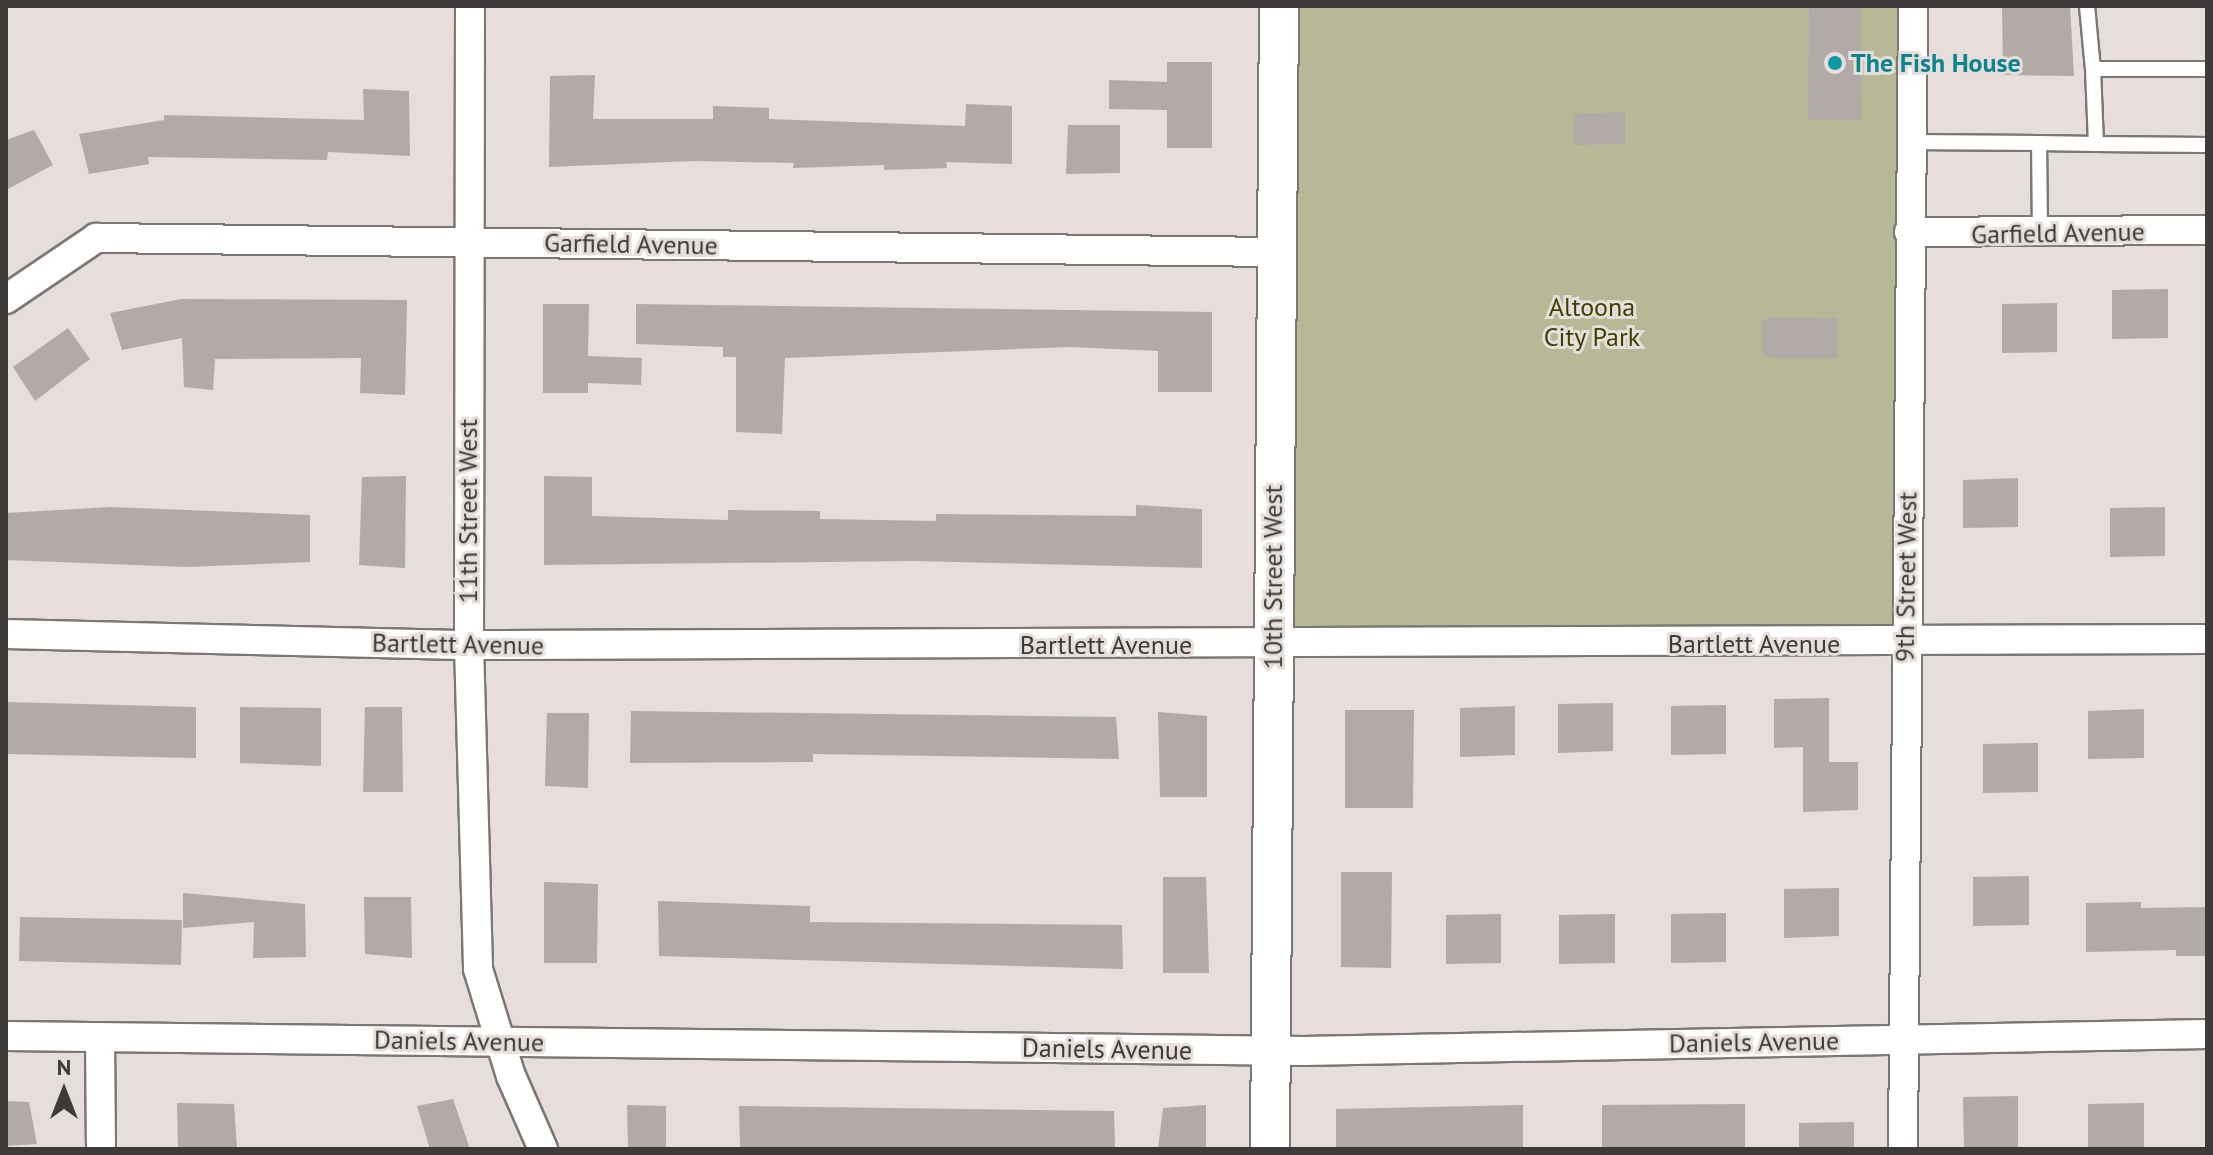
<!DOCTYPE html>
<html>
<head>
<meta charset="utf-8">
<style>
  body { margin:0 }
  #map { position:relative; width:2213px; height:1155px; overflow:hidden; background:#e5deda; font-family:"PT Sans",sans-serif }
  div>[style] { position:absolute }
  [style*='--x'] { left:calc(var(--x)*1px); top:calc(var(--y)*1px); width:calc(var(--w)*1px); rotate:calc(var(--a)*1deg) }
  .green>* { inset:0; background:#b7b996 }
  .building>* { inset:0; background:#b1aaa6 }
  .roads { filter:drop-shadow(2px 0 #7d7774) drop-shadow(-2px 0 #7d7774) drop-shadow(0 2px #7d7774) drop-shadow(0 -2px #7d7774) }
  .lane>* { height:14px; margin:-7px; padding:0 7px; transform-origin:7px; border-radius:7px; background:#fff }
  .street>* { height:28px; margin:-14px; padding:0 14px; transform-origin:14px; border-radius:14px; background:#fff }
  .secondary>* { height:38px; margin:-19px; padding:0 19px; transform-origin:19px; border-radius:19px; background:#fff }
  .dots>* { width:22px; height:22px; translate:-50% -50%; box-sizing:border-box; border:4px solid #e5deda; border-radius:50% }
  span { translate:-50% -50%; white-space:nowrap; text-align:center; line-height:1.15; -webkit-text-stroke:6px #e5deda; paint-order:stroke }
  .culture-label { font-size:26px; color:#0d838f; font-weight:700 }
  .left { translate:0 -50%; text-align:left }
  .street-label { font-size:26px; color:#3d3a39 }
  .park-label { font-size:26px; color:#3f4000 }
  .frame { position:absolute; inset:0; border:8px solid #3d3a39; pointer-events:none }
  .north { position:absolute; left:24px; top:1051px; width:80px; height:80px; -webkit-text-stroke:6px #e5deda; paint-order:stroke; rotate:0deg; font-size:22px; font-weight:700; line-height:32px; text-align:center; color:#3d3a39 }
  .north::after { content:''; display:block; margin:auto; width:28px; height:36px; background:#3d3a39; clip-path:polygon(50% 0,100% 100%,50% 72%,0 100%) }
</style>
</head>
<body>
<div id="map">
  <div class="green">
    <div style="clip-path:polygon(1279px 6px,1913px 6px,1905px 644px,1273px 645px)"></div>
  </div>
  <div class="building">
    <div style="clip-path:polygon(1809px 6px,1861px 6px,1862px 120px,1808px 120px)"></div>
    <div style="clip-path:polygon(2002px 6px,2070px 6px,2074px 76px,2003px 75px)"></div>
    <div style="clip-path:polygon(1167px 62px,1212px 62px,1212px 148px,1167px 148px,1167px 110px,1109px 109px,1109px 80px,1167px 82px)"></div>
    <div style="clip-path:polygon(595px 75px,593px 119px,713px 119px,713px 106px,769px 108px,769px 119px,965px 126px,966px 104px,1012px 106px,1012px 164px,946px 162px,947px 168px,884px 170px,884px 165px,793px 168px,794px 163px,694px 161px,549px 167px,550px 76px)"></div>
    <div style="clip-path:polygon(363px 89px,409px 91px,410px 156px,328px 152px,327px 160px,148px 157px,149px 164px,89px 174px,79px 134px,164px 120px,164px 115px,364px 120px)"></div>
    <div style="clip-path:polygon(1625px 112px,1625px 144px,1574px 145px,1574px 114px)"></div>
    <div style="clip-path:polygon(1068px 125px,1120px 125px,1120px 173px,1066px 174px)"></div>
    <div style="clip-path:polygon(34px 130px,53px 165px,6px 190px,6px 140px)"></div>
    <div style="clip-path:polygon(2168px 289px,2168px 338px,2112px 339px,2112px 290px)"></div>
    <div style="clip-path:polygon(181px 299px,407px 300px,405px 395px,360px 393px,361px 358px,215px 359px,213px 390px,184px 387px,182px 338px,122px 350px,110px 313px)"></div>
    <div style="clip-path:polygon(2057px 303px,2057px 352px,2002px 353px,2002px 304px)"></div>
    <div style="clip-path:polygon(543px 304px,589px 304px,588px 356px,642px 358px,641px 385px,588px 383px,588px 393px,543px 393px)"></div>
    <div style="clip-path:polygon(636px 304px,1212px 312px,1212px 392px,1158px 392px,1158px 351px,1070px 347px,785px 358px,782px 434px,736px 432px,736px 357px,723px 357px,723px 347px,636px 344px)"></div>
    <div style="clip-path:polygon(1770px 317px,1837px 318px,1837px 358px,1771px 358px,1762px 353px,1761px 321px)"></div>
    <div style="clip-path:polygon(68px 328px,90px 359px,35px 401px,13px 367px)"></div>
    <div style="clip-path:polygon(406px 476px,405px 568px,359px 565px,362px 477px)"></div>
    <div style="clip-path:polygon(544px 476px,592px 477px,592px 516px,728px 520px,728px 510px,820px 511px,820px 519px,936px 521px,936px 514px,1136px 516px,1136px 505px,1202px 509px,1202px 568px,913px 561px,544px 565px)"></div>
    <div style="clip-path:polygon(2018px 478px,2018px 527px,1963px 528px,1963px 480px)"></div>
    <div style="clip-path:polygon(111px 507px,310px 515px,310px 562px,187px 567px,6px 560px,6px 513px)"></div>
    <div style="clip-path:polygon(2165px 507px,2165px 556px,2110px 557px,2110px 508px)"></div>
    <div style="clip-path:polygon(1829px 698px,1829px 762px,1858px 762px,1858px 810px,1803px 812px,1803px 747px,1774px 748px,1774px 699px)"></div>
    <div style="clip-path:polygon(6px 702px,196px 707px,196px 758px,6px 754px)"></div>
    <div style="clip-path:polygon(1613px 703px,1613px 751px,1558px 753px,1558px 704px)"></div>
    <div style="clip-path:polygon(1726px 705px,1726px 754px,1671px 755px,1671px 706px)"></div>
    <div style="clip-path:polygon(1515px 706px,1515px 755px,1460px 757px,1460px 708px)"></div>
    <div style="clip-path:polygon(240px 707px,321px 708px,321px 766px,240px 763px)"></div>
    <div style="clip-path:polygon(365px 707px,402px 707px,403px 792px,363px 792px)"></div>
    <div style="clip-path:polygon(2144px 709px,2144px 758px,2088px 759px,2088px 711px)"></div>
    <div style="clip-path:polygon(1345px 710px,1414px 710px,1413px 808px,1345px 808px)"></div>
    <div style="clip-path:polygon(631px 711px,1116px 717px,1119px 759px,813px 754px,813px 762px,630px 763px)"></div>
    <div style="clip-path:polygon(1158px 712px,1207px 716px,1207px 797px,1160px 797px)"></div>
    <div style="clip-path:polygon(547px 713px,589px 713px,588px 788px,545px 786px)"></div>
    <div style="clip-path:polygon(2038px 743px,2038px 792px,1983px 793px,1983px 744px)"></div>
    <div style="clip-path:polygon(1341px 872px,1392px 872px,1391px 968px,1341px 967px)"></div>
    <div style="clip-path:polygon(2029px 876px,2029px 925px,1973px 926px,1973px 877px)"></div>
    <div style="clip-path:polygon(1163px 877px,1206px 877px,1209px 973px,1163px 973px)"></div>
    <div style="clip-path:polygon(544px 882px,598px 884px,597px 963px,544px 963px)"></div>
    <div style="clip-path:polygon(1839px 888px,1839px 936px,1784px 938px,1784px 889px)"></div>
    <div style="clip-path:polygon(183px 893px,305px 904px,306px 957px,253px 958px,254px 922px,183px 928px)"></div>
    <div style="clip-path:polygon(364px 897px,411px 897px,412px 958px,365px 954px)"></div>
    <div style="clip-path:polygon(658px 901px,810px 906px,810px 922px,1122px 925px,1123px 969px,659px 956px)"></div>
    <div style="clip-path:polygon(2141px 902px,2141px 908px,2207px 907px,2207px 956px,2176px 956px,2176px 950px,2086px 952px,2086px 903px)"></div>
    <div style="clip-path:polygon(1726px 913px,1726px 962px,1671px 963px,1671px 914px)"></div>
    <div style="clip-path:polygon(1501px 914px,1501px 963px,1446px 964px,1446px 915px)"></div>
    <div style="clip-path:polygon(1615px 914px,1615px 963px,1559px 964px,1559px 915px)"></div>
    <div style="clip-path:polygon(20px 917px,182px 920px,181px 965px,19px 961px)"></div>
    <div style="clip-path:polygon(2018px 1096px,2018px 1149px,1964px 1149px,1963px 1097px)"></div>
    <div style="clip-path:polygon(453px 1099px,470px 1149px,430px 1149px,417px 1106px)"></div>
    <div style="clip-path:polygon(6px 1101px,29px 1102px,37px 1144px,6px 1146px)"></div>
    <div style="clip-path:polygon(177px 1103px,234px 1104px,237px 1149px,178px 1149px)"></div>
    <div style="clip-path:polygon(2144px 1103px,2144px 1149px,2088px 1149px,2088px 1104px)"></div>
    <div style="clip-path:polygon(1745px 1104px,1745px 1149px,1602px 1149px,1602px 1105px)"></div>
    <div style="clip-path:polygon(627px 1105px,666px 1106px,666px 1149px,628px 1149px)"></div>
    <div style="clip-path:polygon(1206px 1105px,1206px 1149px,1158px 1149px,1163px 1108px)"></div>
    <div style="clip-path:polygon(1523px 1105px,1523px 1149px,1336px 1149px,1336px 1109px)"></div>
    <div style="clip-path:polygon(739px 1106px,1114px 1111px,1115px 1148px,740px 1149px)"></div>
    <div style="clip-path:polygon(1854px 1122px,1854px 1149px,1799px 1149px,1799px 1123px)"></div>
  </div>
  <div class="roads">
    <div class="lane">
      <div style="--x:2087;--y:6;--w:63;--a:84.6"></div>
      <div style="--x:1910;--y:142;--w:129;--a:0.4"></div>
      <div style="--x:2096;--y:144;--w:111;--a:0.5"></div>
      <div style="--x:2040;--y:233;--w:90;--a:-90.6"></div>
      <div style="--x:2039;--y:143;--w:57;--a:1"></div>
      <div style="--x:2096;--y:144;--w:75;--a:-92.3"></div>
      <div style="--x:2093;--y:69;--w:114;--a:0"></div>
    </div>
    <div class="street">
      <div style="--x:470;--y:6;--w:639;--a:90.09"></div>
      <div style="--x:469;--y:645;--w:324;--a:88.4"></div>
      <div style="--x:478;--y:969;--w:112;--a:72.9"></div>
      <div style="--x:511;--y:1076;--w:80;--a:66.3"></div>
      <div style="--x:1909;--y:232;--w:298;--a:-0.4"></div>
      <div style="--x:6;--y:299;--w:109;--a:-34.1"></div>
      <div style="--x:96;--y:238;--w:1180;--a:0.68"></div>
      <div style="--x:6;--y:634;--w:463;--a:1.4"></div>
      <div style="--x:469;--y:645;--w:1738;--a:-0.2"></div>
      <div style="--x:6;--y:1036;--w:1298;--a:0.66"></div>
      <div style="--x:1304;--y:1051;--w:903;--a:-1.08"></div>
      <div style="--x:100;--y:1037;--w:112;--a:89.5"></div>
      <div style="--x:1903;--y:1149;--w:1143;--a:-89.5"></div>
    </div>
    <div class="secondary">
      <div style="--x:1270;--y:1149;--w:1143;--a:-89.55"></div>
    </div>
  </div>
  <div class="dots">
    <div style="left:1835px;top:63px;background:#0f9aa8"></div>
  </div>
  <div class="culture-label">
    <span class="left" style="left:1851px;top:63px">The Fish House</span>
  </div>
  <div class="street-label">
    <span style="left:2058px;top:233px;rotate:-1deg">Garfield Avenue</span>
    <span style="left:631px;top:244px;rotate:1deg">Garfield Avenue</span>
    <span style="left:468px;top:511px;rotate:-90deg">11th Street West</span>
    <span style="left:1273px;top:577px;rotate:-90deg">10th Street West</span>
    <span style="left:1906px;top:577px;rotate:-89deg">9th Street West</span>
    <span style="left:458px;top:644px;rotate:1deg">Bartlett Avenue</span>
    <span style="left:1754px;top:644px">Bartlett Avenue</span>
    <span style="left:1106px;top:645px">Bartlett Avenue</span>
    <span style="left:459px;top:1041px;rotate:1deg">Daniels Avenue</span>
    <span style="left:1754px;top:1042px;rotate:-1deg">Daniels Avenue</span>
    <span style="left:1107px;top:1049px;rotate:1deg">Daniels Avenue</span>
  </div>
  <div class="park-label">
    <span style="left:1592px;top:322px">Altoona<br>City Park</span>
  </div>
  <div class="frame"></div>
  <div class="north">N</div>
</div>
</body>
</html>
